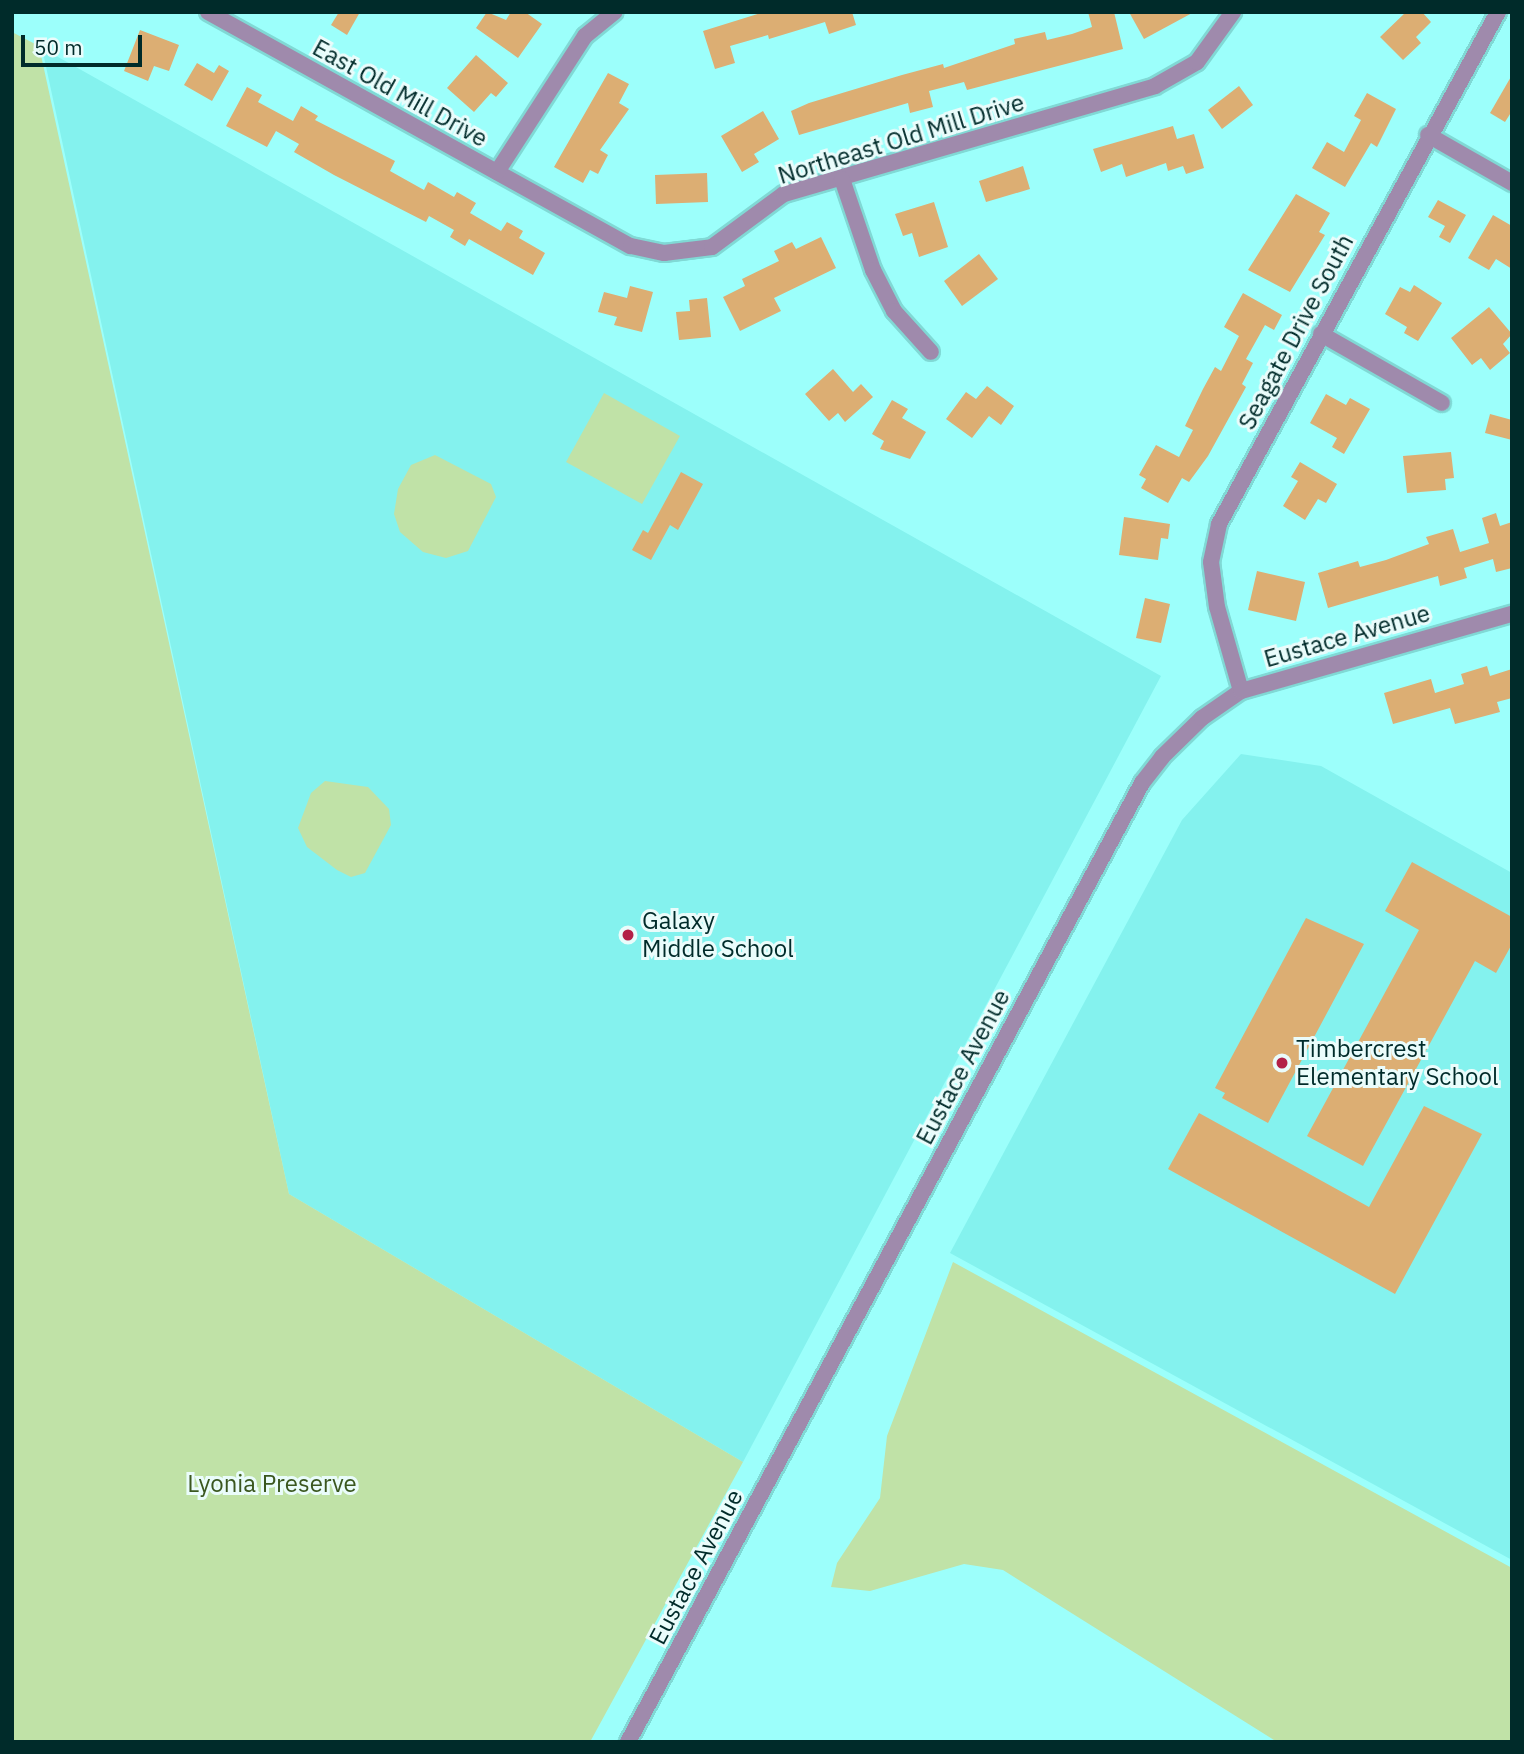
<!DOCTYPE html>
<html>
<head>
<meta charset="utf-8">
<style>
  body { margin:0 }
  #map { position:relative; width:1524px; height:1754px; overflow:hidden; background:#9cfffb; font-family:"IBM Plex Sans",sans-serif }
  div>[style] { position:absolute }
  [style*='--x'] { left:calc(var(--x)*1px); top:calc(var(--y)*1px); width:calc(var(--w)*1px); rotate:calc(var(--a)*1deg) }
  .built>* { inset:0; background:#84f2ee }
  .green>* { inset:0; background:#c0e2a7 }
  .building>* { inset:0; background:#dcae73 }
  .roads { filter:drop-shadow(2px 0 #80d9d5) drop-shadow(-2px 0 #80d9d5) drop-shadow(0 2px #80d9d5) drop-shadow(0 -2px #80d9d5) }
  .minor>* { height:16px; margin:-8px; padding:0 8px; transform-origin:8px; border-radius:8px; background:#9f8aac }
  .dots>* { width:19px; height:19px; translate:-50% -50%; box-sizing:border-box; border:4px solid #eafcfb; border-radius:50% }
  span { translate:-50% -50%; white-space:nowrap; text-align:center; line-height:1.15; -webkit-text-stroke:6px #eafcfb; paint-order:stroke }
  .street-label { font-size:24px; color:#002b2a }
  .poi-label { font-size:24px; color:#002b2a }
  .left { translate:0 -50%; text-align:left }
  .park-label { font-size:24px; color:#3a571f }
  .frame { position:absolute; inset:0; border:14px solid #002b2a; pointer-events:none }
  .scale { position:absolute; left:21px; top:35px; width:121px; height:32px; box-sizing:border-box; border:4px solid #002b2a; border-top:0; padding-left:9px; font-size:21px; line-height:24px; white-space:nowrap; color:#002b2a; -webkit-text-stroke:5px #eafcfb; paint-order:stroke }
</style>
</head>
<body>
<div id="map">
  <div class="built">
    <div style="clip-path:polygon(42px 48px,1161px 676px,743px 1462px,289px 1194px)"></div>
    <div style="clip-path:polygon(1241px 754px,1321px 766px,1512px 873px,1512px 1560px,950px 1253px,1182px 820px)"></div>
  </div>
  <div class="green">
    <div style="clip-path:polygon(12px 32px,39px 46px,289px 1194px,743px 1462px,590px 1742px,12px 1742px)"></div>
    <div style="clip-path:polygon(604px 393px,680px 436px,642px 504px,566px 462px)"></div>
    <div style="clip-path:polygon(435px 455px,491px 484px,496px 497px,468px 551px,446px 558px,423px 552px,400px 532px,394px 514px,398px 489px,411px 465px)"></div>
    <div style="clip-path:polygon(325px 781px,368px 787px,389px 809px,391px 825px,365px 873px,351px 877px,337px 870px,307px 847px,298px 828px,311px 793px)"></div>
    <div style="clip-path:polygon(953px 1262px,1512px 1568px,1512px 1742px,1277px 1742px,1003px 1570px,964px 1564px,870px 1591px,831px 1587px,837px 1563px,880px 1498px,887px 1436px)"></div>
  </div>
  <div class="building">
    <div style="clip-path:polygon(339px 12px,360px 12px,347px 35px,331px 25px)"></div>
    <div style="clip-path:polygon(487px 12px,506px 20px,511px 12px,525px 12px,542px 24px,518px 58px,476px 28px)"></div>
    <div style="clip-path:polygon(764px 12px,852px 12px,856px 25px,829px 34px,825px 22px,769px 39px,768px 35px,730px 46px,735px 63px,715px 69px,703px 31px)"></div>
    <div style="clip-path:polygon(1088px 12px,1114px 12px,1123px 49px,967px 90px,964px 82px,929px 91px,933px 107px,910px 113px,908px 103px,799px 135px,791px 111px,809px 103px,902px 75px,943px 64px,944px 68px,1015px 44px,1014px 39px,1045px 32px,1047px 40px,1072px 34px,1092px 27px)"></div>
    <div style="clip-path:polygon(1129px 12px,1194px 12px,1144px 39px)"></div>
    <div style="clip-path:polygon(1406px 12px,1422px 12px,1431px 22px,1416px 37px,1421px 43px,1403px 60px,1380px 37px)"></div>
    <div style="clip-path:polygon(140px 30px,179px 45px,169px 71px,154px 66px,148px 81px,124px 71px)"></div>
    <div style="clip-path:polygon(476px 55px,508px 83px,496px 97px,491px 93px,474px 112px,447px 88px)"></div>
    <div style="clip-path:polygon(197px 63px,214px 73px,219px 65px,229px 71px,212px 101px,184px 85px)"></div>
    <div style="clip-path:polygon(608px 73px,629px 84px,619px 103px,629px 109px,600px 150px,608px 155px,598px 174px,590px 170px,583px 183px,554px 167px)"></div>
    <div style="clip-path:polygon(1512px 75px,1512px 111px,1505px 122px,1490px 113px)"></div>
    <div style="clip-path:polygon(1239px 86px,1253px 105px,1222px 129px,1208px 110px)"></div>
    <div style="clip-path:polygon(247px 87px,262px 95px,258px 102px,293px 121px,301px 106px,318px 116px,315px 120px,395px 161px,390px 171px,424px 190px,428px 182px,454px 197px,457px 192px,476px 203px,470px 213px,501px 231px,507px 222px,523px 231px,519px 238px,545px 253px,533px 275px,469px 239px,465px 246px,450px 237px,454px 230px,429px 216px,426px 222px,334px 175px,294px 152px,299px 144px,276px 131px,267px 147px,226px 126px)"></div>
    <div style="clip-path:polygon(1367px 93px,1396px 109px,1377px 147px,1371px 143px,1345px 187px,1312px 168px,1327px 142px,1344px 152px,1361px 120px,1354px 116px)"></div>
    <div style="clip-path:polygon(763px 111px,779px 139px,754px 154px,759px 162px,742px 172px,721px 136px)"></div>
    <div style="clip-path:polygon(1173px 126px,1177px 139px,1194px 134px,1204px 168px,1186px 174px,1183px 166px,1168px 171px,1166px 163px,1126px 177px,1122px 164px,1101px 172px,1093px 149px)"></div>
    <div style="clip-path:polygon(1023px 166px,1030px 189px,986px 202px,979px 181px)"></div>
    <div style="clip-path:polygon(707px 173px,708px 202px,656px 204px,655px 175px)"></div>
    <div style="clip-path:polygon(1296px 194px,1330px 213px,1319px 232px,1325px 235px,1290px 292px,1248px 270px)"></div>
    <div style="clip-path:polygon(1438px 200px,1466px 215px,1450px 243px,1439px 237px,1445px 226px,1428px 217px)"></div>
    <div style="clip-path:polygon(934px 202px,948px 247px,919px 257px,912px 233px,903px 236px,895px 214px)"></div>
    <div style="clip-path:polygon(1493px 215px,1512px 226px,1512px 269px,1496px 259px,1489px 270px,1468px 258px)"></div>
    <div style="clip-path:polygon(821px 237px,836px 268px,774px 298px,781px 311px,740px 331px,723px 297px,745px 286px,742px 279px,779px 261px,774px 251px,792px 242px,796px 249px)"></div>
    <div style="clip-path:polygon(979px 254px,998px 279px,962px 306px,944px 281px)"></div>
    <div style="clip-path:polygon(1414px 285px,1442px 303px,1418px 341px,1404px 333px,1407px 327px,1385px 314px,1400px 287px,1410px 292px)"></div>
    <div style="clip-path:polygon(630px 286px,653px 292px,642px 332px,614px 325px,617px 317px,598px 312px,604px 292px,627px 298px)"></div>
    <div style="clip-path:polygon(1243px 293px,1282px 315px,1274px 330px,1265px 325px,1246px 359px,1253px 363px,1242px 384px,1246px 387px,1208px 456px,1189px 482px,1182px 478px,1168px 503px,1141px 488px,1146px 479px,1139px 475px,1156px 445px,1179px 457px,1193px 430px,1185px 426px,1203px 389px,1215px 367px,1221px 371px,1239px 336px,1224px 327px)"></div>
    <div style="clip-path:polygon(707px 298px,711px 337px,679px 340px,676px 312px,690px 311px,689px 300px)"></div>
    <div style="clip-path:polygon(1489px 307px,1512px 334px,1503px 344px,1510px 353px,1490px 370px,1481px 358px,1472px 365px,1451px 338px)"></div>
    <div style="clip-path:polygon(833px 369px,853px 392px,861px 384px,873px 397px,845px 422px,838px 413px,829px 421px,805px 394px)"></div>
    <div style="clip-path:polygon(987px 386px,1014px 406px,1001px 425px,989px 416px,972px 438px,946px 419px,966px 392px,976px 399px)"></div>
    <div style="clip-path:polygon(1326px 394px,1346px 405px,1350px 398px,1370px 409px,1344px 454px,1332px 447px,1337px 438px,1310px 423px)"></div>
    <div style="clip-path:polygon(892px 400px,908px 409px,902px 418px,926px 432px,910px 459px,880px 449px,884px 441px,872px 434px)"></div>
    <div style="clip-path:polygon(1490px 414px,1512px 420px,1512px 440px,1485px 433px)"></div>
    <div style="clip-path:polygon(1451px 452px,1454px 478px,1445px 479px,1446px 490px,1407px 493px,1403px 456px)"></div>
    <div style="clip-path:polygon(1300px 462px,1337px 484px,1326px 503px,1318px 499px,1305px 520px,1283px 506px,1298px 481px,1291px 477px)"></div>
    <div style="clip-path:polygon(681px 472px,703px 484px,678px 530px,670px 525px,651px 560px,632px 550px,643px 530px,648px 533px)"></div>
    <div style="clip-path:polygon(1496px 513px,1500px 526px,1512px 522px,1512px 568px,1496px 572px,1493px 559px,1464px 568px,1467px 578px,1440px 586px,1438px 576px,1328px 608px,1318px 573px,1358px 561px,1360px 567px,1386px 560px,1429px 544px,1426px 537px,1453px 529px,1460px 552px,1489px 543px,1482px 518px)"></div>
    <div style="clip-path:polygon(1124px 517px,1170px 524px,1168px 539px,1161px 538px,1158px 560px,1119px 555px)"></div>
    <div style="clip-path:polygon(1257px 571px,1305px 582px,1296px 621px,1248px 610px)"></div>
    <div style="clip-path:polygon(1145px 598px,1170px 604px,1161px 643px,1136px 638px)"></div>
    <div style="clip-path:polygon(1487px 666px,1490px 676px,1512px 669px,1512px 698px,1497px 702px,1500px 712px,1455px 724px,1450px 708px,1393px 724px,1384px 693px,1431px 679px,1435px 693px,1464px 684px,1461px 674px)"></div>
    <div style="clip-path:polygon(1412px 862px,1512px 917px,1512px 944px,1496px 973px,1475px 961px,1363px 1166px,1307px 1136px,1419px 930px,1385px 911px)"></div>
    <div style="clip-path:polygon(1306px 918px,1364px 944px,1268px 1123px,1222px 1098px,1225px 1093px,1215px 1088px)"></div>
    <div style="clip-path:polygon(1424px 1106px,1482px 1134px,1395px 1294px,1168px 1169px,1199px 1113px,1369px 1207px)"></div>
  </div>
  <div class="roads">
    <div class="minor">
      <div style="--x:208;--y:12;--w:483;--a:29"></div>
      <div style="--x:631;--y:246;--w:34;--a:12"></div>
      <div style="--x:664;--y:253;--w:48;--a:-7.1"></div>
      <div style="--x:712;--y:247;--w:89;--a:-36.4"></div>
      <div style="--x:784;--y:194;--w:386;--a:-16.2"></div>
      <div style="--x:1155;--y:86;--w:48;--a:-29.7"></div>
      <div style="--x:1197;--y:62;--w:62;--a:-54.2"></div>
      <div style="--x:1428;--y:135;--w:97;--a:29.7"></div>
      <div style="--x:497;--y:172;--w:162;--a:-57.1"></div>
      <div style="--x:585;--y:36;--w:38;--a:-39"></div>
      <div style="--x:842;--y:179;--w:96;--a:71.2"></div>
      <div style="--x:873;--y:270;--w:46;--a:62.9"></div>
      <div style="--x:894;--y:311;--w:55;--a:47.9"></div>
      <div style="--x:1321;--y:334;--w:139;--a:29.7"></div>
      <div style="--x:1241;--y:691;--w:87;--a:-105.9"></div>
      <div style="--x:1217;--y:607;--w:45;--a:-97.6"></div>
      <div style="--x:1211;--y:562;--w:39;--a:-78"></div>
      <div style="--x:1219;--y:524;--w:583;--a:-61.41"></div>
      <div style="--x:628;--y:1742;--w:1088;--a:-61.81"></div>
      <div style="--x:1142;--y:783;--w:33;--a:-52"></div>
      <div style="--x:1162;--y:757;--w:56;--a:-44.3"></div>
      <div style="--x:1202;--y:718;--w:47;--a:-34.7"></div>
      <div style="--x:1241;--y:691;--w:282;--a:-15.9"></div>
    </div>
  </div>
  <div class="dots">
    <div style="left:628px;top:935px;background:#b32147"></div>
    <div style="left:1282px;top:1063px;background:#b32147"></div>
  </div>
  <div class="street-label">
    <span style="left:400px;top:93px;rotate:29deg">East Old Mill Drive</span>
    <span style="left:901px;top:139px;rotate:-17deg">Northeast Old Mill Drive</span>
    <span style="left:1296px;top:332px;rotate:-62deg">Seagate Drive South</span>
    <span style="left:1347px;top:636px;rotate:-16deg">Eustace Avenue</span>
    <span style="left:963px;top:1067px;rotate:-62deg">Eustace Avenue</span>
    <span style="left:696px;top:1567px;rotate:-62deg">Eustace Avenue</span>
  </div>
  <div class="poi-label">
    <span class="left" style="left:642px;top:935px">Galaxy<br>Middle School</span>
    <span class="left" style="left:1296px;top:1063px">Timbercrest<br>Elementary School</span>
  </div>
  <div class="park-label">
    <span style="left:272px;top:1484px">Lyonia Preserve</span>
  </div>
  <div class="frame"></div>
  <div class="scale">50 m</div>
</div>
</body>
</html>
